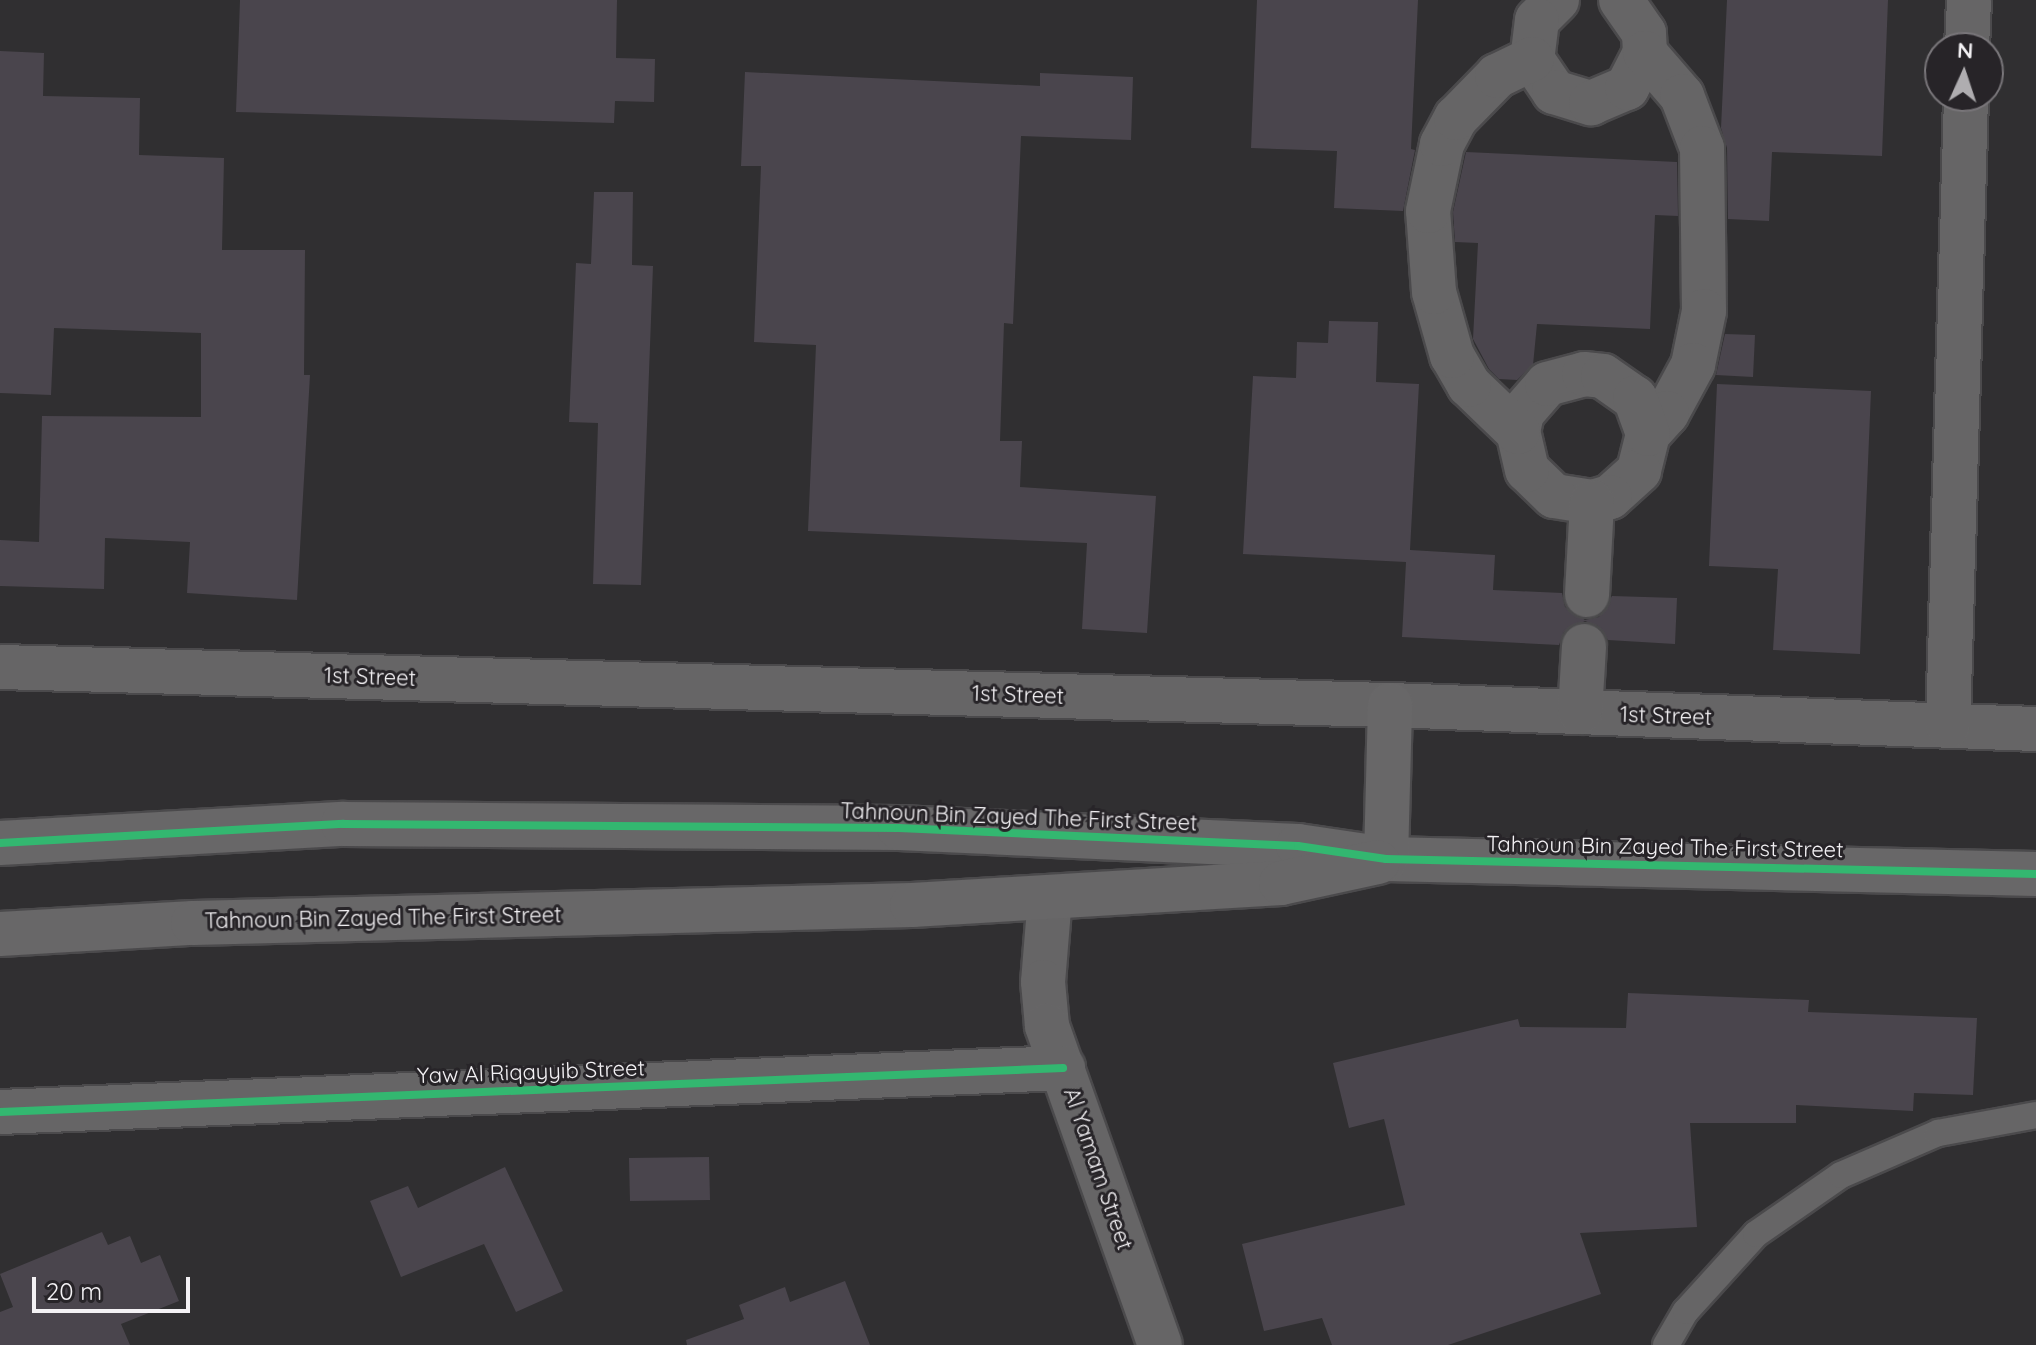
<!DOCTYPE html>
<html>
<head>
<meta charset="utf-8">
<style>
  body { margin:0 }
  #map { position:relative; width:2036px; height:1345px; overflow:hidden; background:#302f31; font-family:Quicksand,sans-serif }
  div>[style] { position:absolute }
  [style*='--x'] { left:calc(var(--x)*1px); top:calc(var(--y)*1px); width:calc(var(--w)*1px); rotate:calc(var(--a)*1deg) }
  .building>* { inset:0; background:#4a454d }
  .roads { filter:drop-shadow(2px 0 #4b4a4c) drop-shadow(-2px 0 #4b4a4c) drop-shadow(0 2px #4b4a4c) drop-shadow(0 -2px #4b4a4c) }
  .lane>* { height:26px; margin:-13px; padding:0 13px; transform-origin:13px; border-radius:13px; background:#666566 }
  .street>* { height:44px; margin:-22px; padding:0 22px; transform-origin:22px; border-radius:22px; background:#666566 }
  .secondary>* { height:44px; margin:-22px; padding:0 22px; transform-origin:22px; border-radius:22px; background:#686768 }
  .cycleway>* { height:8px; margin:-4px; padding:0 4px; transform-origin:4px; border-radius:4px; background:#33b770 }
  span { translate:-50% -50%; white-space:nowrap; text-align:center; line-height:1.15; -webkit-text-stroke:6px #272428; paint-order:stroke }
  .street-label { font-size:22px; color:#f3f1f4 }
  .north { position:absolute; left:1924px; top:32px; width:80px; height:80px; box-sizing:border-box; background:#272428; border:2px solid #79767a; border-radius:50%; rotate:3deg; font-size:22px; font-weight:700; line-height:32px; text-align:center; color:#f3f1f4 }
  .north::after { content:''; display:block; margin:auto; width:28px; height:36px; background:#afadb0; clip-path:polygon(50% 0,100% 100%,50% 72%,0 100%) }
  .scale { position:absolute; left:32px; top:1277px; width:158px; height:36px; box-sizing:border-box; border:4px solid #f3f1f4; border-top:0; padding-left:10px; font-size:24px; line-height:28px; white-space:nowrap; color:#f3f1f4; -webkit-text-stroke:6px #272428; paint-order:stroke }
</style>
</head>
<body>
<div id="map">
  <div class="building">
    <div style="clip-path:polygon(240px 0,617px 0,616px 58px,655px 59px,654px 102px,615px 101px,614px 123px,236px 112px)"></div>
    <div style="clip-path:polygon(1257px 0,1418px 0,1411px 149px,1415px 150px,1403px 211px,1334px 208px,1337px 151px,1251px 148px)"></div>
    <div style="clip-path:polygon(1727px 0,1888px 0,1882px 156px,1772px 152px,1769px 221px,1728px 219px,1727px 148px,1721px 128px)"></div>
    <div style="clip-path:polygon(0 51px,44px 53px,43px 96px,140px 98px,139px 155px,224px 158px,222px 250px,305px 250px,304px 375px,310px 375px,297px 600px,187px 593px,190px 542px,105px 538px,104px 589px,0 586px,0 540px,39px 542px,42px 416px,201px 417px,201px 333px,54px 328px,51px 395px,0 393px)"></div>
    <div style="clip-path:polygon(745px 72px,1040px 86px,1040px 73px,1133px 77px,1131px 140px,1021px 136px,1013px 324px,1004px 323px,1000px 441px,1022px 441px,1020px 487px,1156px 496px,1147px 633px,1082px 629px,1087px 543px,808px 531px,816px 345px,754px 342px,761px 166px,741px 166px)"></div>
    <div style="clip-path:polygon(1466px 152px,1677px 162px,1678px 216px,1655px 215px,1650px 329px,1537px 324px,1533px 365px,1517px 380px,1499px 379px,1489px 369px,1473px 339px,1478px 243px,1455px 242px,1453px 212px)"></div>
    <div style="clip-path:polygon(594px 192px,633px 192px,632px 265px,653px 266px,641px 585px,593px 584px,598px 423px,569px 422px,576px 263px,591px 264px)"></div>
    <div style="clip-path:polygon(1329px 321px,1378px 322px,1376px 382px,1419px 384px,1410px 550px,1495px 555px,1493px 590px,1562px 593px,1565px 607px,1585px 620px,1599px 617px,1612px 596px,1677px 598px,1675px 644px,1608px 640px,1598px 626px,1585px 621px,1564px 632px,1559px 645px,1402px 637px,1406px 562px,1243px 554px,1253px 376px,1296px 378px,1297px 342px,1328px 343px)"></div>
    <div style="clip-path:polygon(1725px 334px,1755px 335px,1753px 377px,1716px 375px)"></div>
    <div style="clip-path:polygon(1717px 384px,1871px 391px,1860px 654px,1773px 650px,1778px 569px,1709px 566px)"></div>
    <div style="clip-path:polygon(1628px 993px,1809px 1000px,1808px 1012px,1977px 1018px,1973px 1095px,1914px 1093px,1913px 1111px,1796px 1105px,1796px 1123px,1690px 1123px,1697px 1227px,1580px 1233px,1601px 1294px,1448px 1345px,1332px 1345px,1322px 1318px,1264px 1331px,1242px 1244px,1405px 1205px,1384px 1119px,1349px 1128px,1333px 1063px,1518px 1019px,1520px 1027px,1626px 1028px)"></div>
    <div style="clip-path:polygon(709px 1157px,710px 1200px,630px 1201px,629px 1158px)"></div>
    <div style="clip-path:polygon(505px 1167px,563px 1291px,516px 1312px,484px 1244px,401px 1277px,370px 1201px,408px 1186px,418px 1208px)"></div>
    <div style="clip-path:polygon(102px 1232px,108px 1245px,130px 1236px,141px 1263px,160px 1255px,179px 1301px,121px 1324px,130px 1345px,0 1345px,0 1312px,13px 1307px,0 1274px)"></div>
    <div style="clip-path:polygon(845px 1281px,870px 1345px,687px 1345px,686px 1340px,744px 1319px,739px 1305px,785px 1287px,790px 1302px)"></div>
  </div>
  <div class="roads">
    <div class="lane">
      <div style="--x:1666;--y:1345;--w:39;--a:-60"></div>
      <div style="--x:1686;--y:1311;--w:104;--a:-47.7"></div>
      <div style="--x:1756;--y:1234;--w:103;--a:-34.8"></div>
      <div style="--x:1841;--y:1175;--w:106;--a:-23.4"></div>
      <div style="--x:1938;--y:1133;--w:100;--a:-10.4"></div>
    </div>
    <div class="street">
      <div style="--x:1557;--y:0;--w:28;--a:135"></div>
      <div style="--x:1537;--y:20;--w:39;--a:97"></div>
      <div style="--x:1532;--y:59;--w:40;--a:56"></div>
      <div style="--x:1554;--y:92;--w:39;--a:17"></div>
      <div style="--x:1591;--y:103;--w:39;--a:-23"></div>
      <div style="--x:1627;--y:88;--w:39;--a:-63"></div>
      <div style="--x:1645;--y:53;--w:20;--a:-93"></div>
      <div style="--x:1644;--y:33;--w:40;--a:-124.9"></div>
      <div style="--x:1967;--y:48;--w:48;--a:-87.6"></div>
      <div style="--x:1645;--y:53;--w:57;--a:49.3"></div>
      <div style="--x:1682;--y:96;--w:56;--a:69"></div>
      <div style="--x:1702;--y:148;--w:163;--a:89.3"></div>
      <div style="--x:1704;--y:311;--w:55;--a:101.5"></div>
      <div style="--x:1693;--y:365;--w:55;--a:118.4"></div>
      <div style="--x:1667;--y:413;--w:28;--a:132"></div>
      <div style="--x:1648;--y:434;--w:38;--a:104"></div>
      <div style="--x:1639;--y:471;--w:39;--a:138"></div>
      <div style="--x:1610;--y:497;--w:19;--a:164"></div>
      <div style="--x:1592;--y:502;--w:38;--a:-171"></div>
      <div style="--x:1554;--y:496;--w:37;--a:-136"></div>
      <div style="--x:1527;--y:470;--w:39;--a:-103"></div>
      <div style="--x:1518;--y:432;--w:19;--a:-78"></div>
      <div style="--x:1522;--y:413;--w:38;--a:-49"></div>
      <div style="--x:1547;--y:384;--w:38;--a:-15"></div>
      <div style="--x:1584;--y:374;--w:19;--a:6"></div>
      <div style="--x:1603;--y:376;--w:39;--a:35"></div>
      <div style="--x:1635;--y:398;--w:38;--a:70"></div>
      <div style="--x:1518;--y:432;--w:68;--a:-136.2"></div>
      <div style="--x:1469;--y:385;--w:34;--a:-120"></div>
      <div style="--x:1452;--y:356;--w:66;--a:-105.7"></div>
      <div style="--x:1434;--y:292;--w:81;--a:-94.2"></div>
      <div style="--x:1428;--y:211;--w:68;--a:-78.2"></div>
      <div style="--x:1442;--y:144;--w:30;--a:-62"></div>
      <div style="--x:1456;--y:118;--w:59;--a:-45.7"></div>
      <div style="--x:1497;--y:76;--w:39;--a:-26"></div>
      <div style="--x:1587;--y:595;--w:93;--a:-86.9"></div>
      <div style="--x:0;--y:667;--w:1391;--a:1.57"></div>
      <div style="--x:1390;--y:705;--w:646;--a:2.13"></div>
      <div style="--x:1580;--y:712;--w:66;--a:-86.5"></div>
      <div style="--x:1948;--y:726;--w:630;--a:-88.36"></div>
      <div style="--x:1050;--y:897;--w:85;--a:94.7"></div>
      <div style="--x:1043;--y:982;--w:44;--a:84.8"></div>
      <div style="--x:1047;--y:1026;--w:338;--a:70.5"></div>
      <div style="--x:0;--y:1112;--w:1064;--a:-2.37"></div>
    </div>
    <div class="secondary">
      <div style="--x:0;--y:843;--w:344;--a:-3.2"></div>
      <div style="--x:343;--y:824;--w:556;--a:0.41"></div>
      <div style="--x:899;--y:828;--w:399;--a:2.6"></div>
      <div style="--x:1298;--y:846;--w:89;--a:8.4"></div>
      <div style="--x:1386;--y:859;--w:650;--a:1.32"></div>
      <div style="--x:1386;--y:859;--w:154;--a:-88.5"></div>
      <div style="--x:0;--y:934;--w:193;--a:-3.3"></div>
      <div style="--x:193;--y:923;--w:719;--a:-1.43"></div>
      <div style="--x:912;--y:905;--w:370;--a:-3.4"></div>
      <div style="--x:1281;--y:883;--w:99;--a:-12.2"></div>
    </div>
  </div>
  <div class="cycleway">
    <div style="--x:0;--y:843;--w:344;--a:-3.2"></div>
    <div style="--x:343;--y:824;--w:556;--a:0.41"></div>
    <div style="--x:899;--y:828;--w:399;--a:2.6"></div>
    <div style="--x:1298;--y:846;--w:89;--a:8.4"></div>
    <div style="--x:1386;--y:859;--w:650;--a:1.32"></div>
    <div style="--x:0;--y:1112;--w:1064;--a:-2.37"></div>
  </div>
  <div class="street-label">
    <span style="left:370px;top:677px;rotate:2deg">1st Street</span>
    <span style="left:1018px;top:695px;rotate:2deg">1st Street</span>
    <span style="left:1666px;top:716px;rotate:2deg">1st Street</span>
    <span style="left:1019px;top:817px;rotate:2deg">Tahnoun Bin Zayed The First Street</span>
    <span style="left:1665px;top:847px;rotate:1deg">Tahnoun Bin Zayed The First Street</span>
    <span style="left:383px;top:918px;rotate:-1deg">Tahnoun Bin Zayed The First Street</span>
    <span style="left:531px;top:1072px;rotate:-2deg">Yaw Al Riqayyib Street</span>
    <span style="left:1098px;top:1169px;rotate:71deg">Al Yamam Street</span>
  </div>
  <div class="north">N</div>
  <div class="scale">20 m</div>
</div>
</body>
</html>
